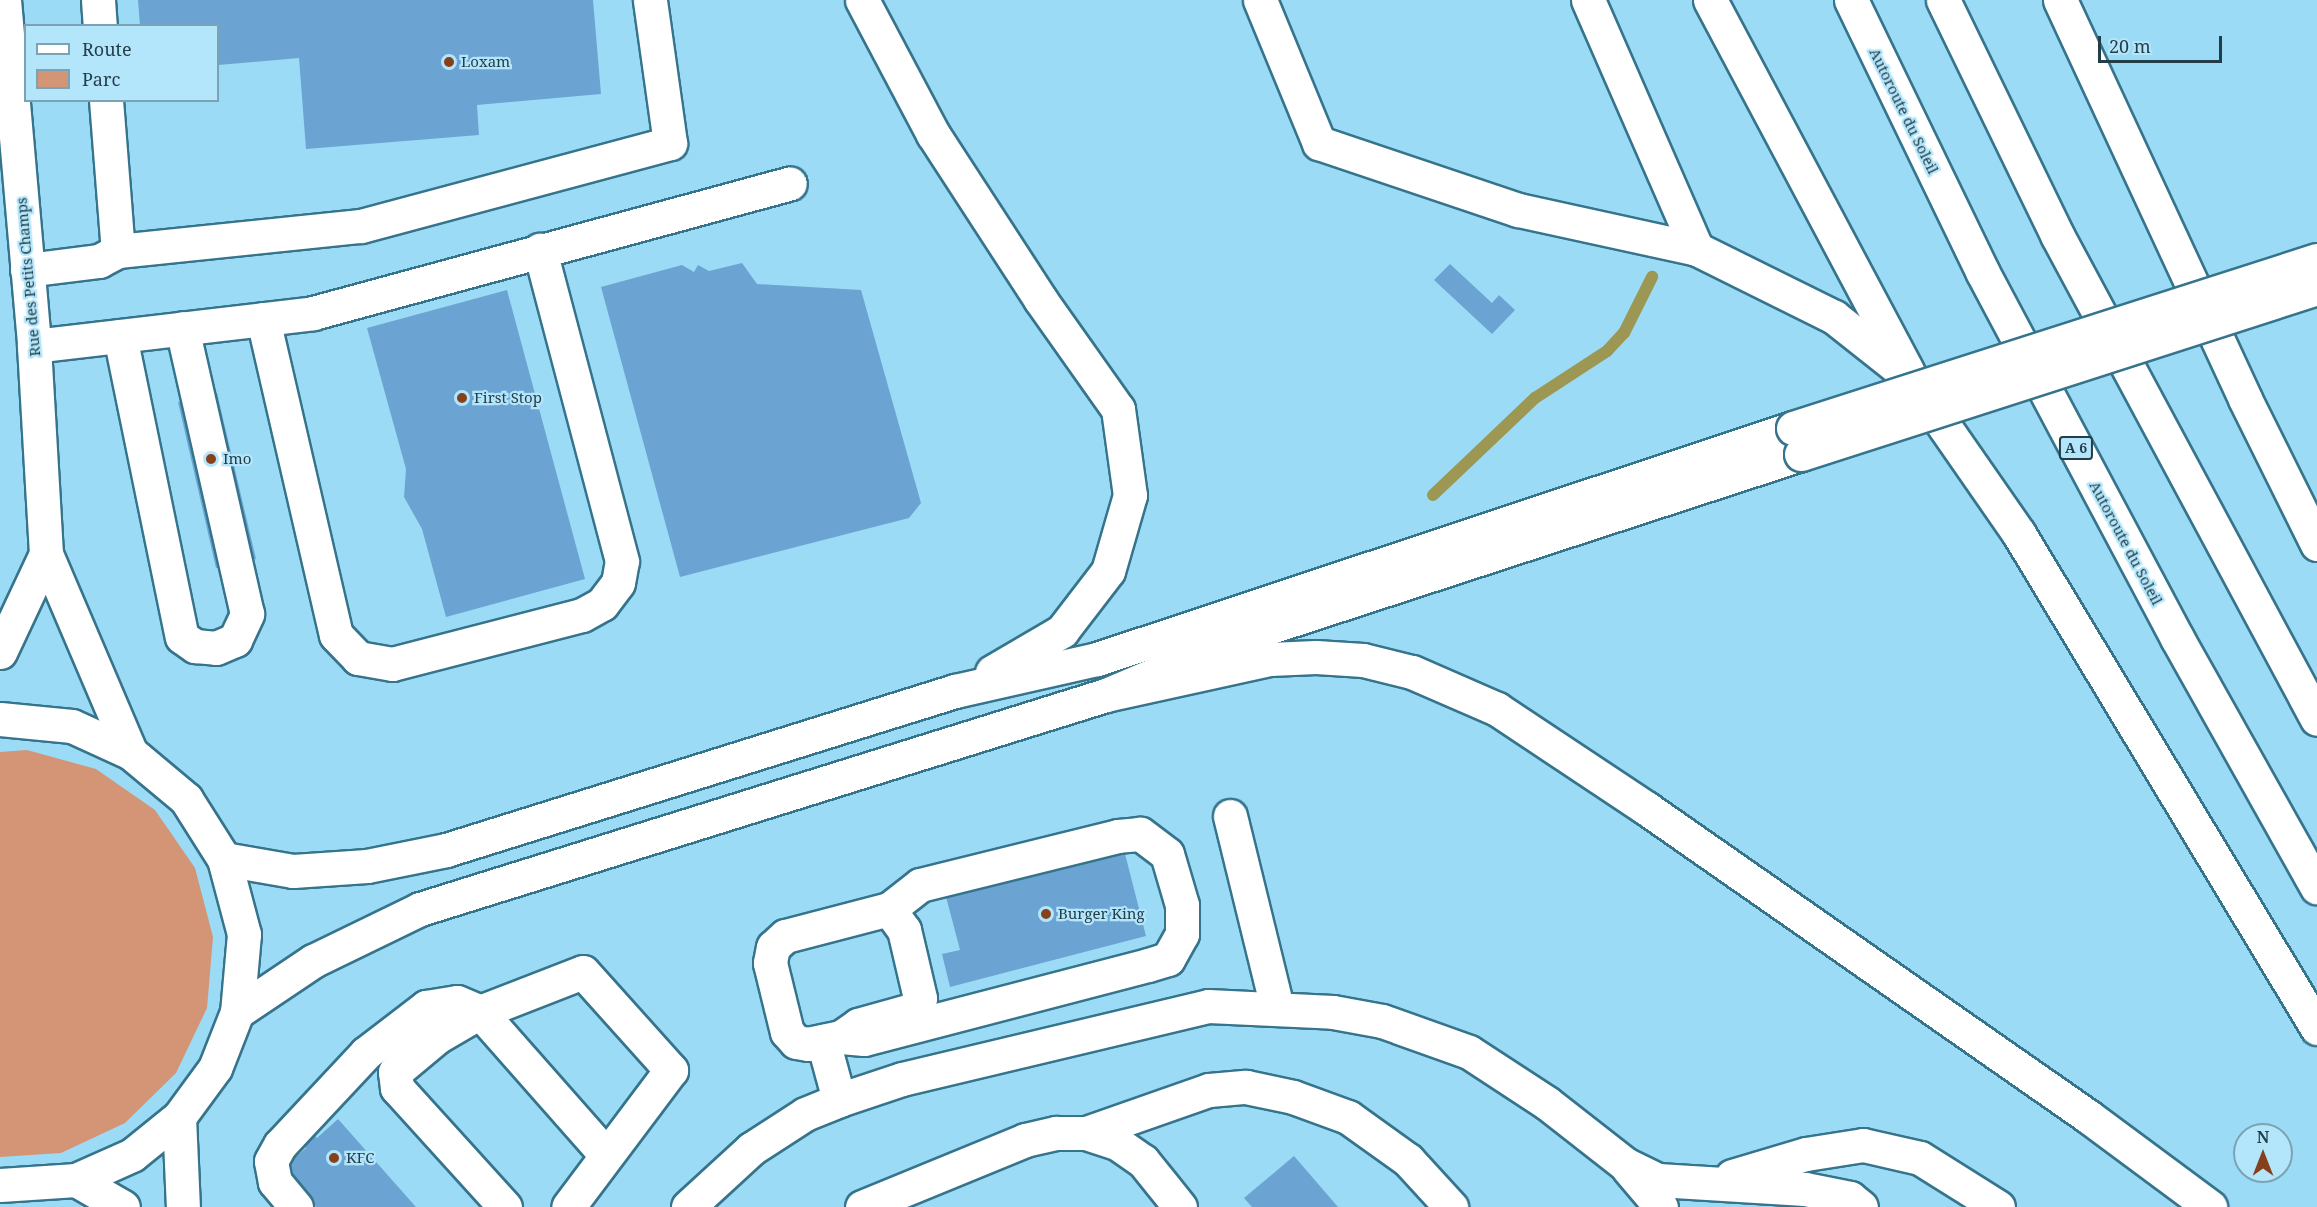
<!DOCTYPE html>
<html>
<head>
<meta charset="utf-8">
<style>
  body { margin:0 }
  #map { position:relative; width:2317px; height:1207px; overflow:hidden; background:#9cdbf5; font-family:"Noto Serif",serif }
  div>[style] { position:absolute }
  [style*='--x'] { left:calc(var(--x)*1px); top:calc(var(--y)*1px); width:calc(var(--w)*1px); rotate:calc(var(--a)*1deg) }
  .green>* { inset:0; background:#d49476 }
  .stream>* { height:12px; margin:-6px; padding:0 6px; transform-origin:6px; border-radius:6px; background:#9c9752 }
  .building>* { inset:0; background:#6ba3d3 }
  .roads { filter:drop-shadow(2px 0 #36748c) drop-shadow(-2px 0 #36748c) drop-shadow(0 2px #36748c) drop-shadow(0 -2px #36748c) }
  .minor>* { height:33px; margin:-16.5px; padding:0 16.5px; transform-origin:16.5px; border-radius:16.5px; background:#fff }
  .major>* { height:33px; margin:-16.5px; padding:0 16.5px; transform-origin:16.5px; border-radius:16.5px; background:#fff }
  .highway>* { height:33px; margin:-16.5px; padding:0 16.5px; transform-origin:16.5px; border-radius:16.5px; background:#fff }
  .bridges { filter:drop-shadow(2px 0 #36748c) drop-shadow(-2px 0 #36748c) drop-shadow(0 2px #36748c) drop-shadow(0 -2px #36748c) }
  .major-bridge>* { height:33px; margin:-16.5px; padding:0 16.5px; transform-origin:16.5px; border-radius:16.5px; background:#fff }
  .dots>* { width:16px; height:16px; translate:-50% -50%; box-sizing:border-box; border:3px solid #b4e6fb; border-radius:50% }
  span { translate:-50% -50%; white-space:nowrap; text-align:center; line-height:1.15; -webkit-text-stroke:4.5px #b4e6fb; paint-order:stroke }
  .shield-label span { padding:2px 4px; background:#b4e6fb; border:2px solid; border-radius:4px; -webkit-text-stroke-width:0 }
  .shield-label { font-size:14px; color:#243e49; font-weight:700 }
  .poi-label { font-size:15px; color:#243e49 }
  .left { translate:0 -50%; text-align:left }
  .street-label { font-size:15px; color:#243e49 }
  .legend { position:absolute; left:24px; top:24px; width:195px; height:78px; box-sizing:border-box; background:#b4e6fb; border:2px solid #7aa3b4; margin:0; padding:8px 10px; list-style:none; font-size:18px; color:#243e49 }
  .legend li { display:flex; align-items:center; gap:12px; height:30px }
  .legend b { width:30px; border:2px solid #7aa3b4 }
  .north { position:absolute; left:2233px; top:1123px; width:60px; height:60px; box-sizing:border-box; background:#b4e6fb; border:2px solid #7aa3b4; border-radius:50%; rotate:0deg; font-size:16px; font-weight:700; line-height:24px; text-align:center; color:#243e49 }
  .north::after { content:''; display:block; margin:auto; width:21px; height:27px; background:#86401c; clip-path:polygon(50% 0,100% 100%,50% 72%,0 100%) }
  .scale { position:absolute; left:2098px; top:36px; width:124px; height:27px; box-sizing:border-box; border:3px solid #243e49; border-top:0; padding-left:8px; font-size:18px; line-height:21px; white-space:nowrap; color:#243e49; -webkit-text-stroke:4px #b4e6fb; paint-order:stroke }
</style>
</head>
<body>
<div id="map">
  <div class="green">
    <div style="clip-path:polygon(27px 750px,96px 769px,155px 810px,195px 868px,213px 937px,207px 1008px,176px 1073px,125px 1123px,61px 1153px,0 1157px,0 752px)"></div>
  </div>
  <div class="stream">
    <div style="--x:1433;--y:495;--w:141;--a:-43.6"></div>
    <div style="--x:1535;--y:398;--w:86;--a:-33.1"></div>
    <div style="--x:1607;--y:351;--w:25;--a:-47"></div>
    <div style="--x:1624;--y:333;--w:63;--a:-63.4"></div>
  </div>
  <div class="building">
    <div style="clip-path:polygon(138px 0,593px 0,601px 94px,477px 105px,479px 135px,306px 149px,299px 58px,218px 65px,218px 26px,140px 26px)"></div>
    <div style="clip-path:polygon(742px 263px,757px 284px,861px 290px,921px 503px,909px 518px,680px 577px,601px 287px,682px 265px,694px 272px,698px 265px,709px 271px)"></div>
    <div style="clip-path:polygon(1450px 264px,1492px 303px,1499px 295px,1515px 310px,1492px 334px,1434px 280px)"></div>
    <div style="clip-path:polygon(507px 290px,585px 579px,446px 617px,422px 529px,404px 497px,406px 469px,367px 328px)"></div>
    <div style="clip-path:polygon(217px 393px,256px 559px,216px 568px,178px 402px)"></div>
    <div style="clip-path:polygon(1123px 846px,1146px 936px,950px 987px,942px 954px,960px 950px,945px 893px)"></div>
    <div style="clip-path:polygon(338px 1119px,416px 1207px,316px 1207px,282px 1169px,306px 1148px,298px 1139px,309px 1129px,317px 1138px)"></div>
    <div style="clip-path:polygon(1294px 1156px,1338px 1207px,1252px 1207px,1244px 1198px)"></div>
  </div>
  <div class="roads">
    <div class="minor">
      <div style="--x:4;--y:0;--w:347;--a:85"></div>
      <div style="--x:34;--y:346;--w:208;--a:86.7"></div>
      <div style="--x:46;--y:554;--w:216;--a:66.9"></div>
      <div style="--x:98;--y:0;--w:26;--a:86"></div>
      <div style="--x:1260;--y:0;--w:155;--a:67.6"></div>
      <div style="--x:1319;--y:143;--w:210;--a:18.6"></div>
      <div style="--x:1518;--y:210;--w:183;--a:12.3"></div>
      <div style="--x:1697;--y:249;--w:153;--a:26.4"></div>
      <div style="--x:1834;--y:317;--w:98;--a:38.4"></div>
      <div style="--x:1588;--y:0;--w:272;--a:66.4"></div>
      <div style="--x:1710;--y:0;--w:421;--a:62"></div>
      <div style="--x:106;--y:100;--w:151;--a:85.5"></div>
      <div style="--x:27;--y:270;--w:73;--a:-7.1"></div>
      <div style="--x:99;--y:261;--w:21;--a:-28"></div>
      <div style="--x:118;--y:251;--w:244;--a:-5.9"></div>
      <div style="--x:361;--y:226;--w:320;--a:-15"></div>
      <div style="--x:670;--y:143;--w:144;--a:-98"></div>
      <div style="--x:263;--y:319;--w:324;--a:77"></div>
      <div style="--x:336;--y:635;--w:32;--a:46"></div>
      <div style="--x:358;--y:658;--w:35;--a:10"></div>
      <div style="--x:392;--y:664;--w:196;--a:-14.5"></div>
      <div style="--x:582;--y:615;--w:23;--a:-29"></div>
      <div style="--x:602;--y:604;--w:26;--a:-53"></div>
      <div style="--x:618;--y:583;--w:22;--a:-80"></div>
      <div style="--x:622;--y:561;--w:322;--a:-104.8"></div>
      <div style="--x:120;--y:336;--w:307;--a:78.4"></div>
      <div style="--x:182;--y:637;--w:16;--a:35"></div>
      <div style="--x:195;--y:646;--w:21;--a:5"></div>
      <div style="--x:216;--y:648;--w:21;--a:-23"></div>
      <div style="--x:235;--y:640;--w:29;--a:-65"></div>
      <div style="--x:247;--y:614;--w:293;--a:-102.8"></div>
      <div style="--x:34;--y:346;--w:281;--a:-6.7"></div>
      <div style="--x:313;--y:313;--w:494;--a:-15.2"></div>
      <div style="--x:0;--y:652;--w:108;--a:-64.9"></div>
      <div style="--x:1230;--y:816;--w:197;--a:76.2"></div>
      <div style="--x:841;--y:1037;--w:21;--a:-35"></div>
      <div style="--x:858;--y:1025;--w:55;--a:-15.8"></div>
      <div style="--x:911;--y:1010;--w:9;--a:-36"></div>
      <div style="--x:918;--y:1005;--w:7;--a:-74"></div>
      <div style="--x:920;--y:998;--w:70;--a:-103.2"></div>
      <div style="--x:904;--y:930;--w:26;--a:-126"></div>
      <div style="--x:889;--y:909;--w:107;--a:165.4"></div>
      <div style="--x:785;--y:936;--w:16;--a:137"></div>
      <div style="--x:773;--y:947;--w:16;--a:101"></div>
      <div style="--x:770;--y:963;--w:71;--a:76.2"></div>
      <div style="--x:787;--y:1032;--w:13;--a:48"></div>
      <div style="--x:796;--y:1042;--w:12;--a:9"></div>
      <div style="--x:808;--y:1044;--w:34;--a:-12"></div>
      <div style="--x:841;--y:1037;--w:23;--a:5"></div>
      <div style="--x:864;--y:1039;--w:293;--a:-14.6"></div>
      <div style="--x:1148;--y:965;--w:21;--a:-17"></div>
      <div style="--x:1168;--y:959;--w:29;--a:-61"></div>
      <div style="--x:1182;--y:934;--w:29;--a:-90"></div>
      <div style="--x:1182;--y:905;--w:53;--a:-106.4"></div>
      <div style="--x:1167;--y:854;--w:34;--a:-143"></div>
      <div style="--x:1140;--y:834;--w:22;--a:175"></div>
      <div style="--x:1118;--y:836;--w:204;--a:166.1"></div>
      <div style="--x:920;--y:885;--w:39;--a:142"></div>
      <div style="--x:823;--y:1041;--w:61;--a:74.8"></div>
      <div style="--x:179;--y:1117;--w:90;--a:87.5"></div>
      <div style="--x:1086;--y:1133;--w:130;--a:-19.3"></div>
      <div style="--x:1209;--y:1090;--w:37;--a:-5"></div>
      <div style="--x:1246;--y:1087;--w:48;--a:12"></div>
      <div style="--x:1293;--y:1097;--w:59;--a:20"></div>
      <div style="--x:1348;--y:1117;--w:74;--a:35.6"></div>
      <div style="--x:1408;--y:1160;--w:64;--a:47.5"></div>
      <div style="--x:1628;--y:1168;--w:51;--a:49.8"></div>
      <div style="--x:1732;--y:1176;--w:77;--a:-16.6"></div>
      <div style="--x:1806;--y:1154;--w:58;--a:-9"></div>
      <div style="--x:1863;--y:1145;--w:58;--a:12.8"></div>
      <div style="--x:1920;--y:1158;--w:92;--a:32.1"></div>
      <div style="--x:76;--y:1180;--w:54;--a:29.9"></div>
      <div style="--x:296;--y:1207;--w:33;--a:-130"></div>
      <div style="--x:275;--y:1182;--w:21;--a:-101"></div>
      <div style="--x:271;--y:1161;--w:18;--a:-61"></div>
      <div style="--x:280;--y:1145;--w:126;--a:-46.9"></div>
      <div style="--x:366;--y:1053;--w:76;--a:-37.5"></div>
      <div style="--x:426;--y:1007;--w:31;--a:-9"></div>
      <div style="--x:457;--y:1002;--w:25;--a:23"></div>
      <div style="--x:480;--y:1012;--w:191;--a:48.6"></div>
      <div style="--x:505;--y:1207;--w:161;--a:-132.2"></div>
      <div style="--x:397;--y:1088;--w:16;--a:-97"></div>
      <div style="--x:395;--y:1072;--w:55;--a:-39.8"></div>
      <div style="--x:437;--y:1037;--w:50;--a:-30.2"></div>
      <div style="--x:480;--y:1012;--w:110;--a:-21.2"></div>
      <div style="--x:583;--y:972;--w:132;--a:48.1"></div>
      <div style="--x:671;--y:1070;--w:171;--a:126.9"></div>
      <div style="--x:688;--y:1207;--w:86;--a:-42.6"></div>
      <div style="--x:751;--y:1149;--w:64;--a:-32.9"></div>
      <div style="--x:805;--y:1114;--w:37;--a:-22"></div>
      <div style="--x:839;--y:1100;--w:66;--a:-18.4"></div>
      <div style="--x:902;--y:1079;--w:315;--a:-13.4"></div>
      <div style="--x:1208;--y:1006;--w:125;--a:2.7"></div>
      <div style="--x:1333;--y:1012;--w:50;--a:10.4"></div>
      <div style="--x:1382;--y:1021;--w:92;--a:19.6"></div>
      <div style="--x:1469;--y:1052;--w:93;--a:33.2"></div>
      <div style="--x:1547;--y:1103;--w:99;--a:38"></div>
      <div style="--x:1625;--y:1164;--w:37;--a:26"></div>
      <div style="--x:1658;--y:1180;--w:147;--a:3.5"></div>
      <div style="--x:1805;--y:1189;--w:46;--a:11.3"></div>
      <div style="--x:1850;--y:1198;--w:14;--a:39"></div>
      <div style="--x:862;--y:1207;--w:176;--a:-22.3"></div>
      <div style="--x:1025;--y:1140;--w:32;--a:-13"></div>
      <div style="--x:1056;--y:1133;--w:30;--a:0"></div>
      <div style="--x:1086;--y:1133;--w:33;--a:18"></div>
      <div style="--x:1117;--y:1143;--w:32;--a:35"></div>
      <div style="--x:1143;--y:1161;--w:59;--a:51.2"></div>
    </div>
    <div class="major">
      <div style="--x:862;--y:0;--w:152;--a:62.1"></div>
      <div style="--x:933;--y:134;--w:197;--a:57"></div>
      <div style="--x:1040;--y:299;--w:135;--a:54.7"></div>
      <div style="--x:1118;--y:409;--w:87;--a:82.1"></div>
      <div style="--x:1130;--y:495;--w:79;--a:106.1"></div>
      <div style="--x:1108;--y:571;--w:76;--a:127.5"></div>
      <div style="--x:1062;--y:631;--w:81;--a:149.6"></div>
      <div style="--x:0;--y:719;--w:72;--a:5.6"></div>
      <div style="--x:72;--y:726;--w:65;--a:24.6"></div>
      <div style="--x:131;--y:753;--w:72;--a:39.9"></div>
      <div style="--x:186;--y:799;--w:71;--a:57.7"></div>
      <div style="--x:224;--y:859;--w:78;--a:75.1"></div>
      <div style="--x:244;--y:934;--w:78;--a:95.1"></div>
      <div style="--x:237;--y:1012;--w:60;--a:111.4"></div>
      <div style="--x:215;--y:1068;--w:61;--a:126.3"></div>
      <div style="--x:179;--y:1117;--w:60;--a:141"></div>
      <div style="--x:132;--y:1155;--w:61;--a:155.9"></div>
      <div style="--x:76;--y:1180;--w:76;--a:176.2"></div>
      <div style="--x:224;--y:859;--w:70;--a:9.9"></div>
      <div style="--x:293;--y:871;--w:74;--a:-3.9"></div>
      <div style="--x:367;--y:866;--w:81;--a:-11.4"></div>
      <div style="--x:446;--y:850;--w:533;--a:-17.35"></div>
      <div style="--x:955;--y:691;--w:146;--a:-12.7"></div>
      <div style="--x:1097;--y:659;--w:733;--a:-18.36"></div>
      <div style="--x:237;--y:1012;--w:92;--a:-33.9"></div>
      <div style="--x:313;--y:961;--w:119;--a:-25.9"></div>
      <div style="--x:420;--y:909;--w:719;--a:-17.33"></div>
      <div style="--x:1106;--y:695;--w:159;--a:-23"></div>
      <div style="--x:1252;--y:633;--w:577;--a:-18.06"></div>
    </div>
    <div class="highway">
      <div style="--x:1851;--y:0;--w:303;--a:64.2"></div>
      <div style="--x:1983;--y:273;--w:413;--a:62"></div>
      <div style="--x:2177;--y:638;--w:286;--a:60.7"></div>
      <div style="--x:1943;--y:0;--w:261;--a:64.1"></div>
      <div style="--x:2057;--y:235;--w:549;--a:61.76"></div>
      <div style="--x:2060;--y:0;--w:440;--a:65.1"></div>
      <div style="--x:2245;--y:399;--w:162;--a:63.6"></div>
      <div style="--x:1919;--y:390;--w:175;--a:55.2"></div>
      <div style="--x:2019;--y:534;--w:577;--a:58.9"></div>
      <div style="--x:1106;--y:695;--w:168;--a:-12.4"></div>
      <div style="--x:1270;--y:659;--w:46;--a:-2.5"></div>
      <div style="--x:1316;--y:657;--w:47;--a:3.7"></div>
      <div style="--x:1363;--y:660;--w:50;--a:13.8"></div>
      <div style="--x:1412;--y:672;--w:93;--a:23.5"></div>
      <div style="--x:1497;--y:709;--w:179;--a:33.6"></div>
      <div style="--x:1646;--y:808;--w:540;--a:34.9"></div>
      <div style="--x:2089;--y:1117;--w:151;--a:36.6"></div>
    </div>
  </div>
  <div class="bridges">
    <div class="major-bridge">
      <div style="--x:1793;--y:428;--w:550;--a:-17.78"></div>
      <div style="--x:1801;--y:454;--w:542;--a:-17.83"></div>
    </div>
  </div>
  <div class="dots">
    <div style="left:449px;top:62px;background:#86401c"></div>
    <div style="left:462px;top:398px;background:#86401c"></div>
    <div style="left:211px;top:459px;background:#86401c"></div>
    <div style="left:1046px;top:914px;background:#86401c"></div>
    <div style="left:334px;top:1158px;background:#86401c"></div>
  </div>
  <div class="shield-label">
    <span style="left:2076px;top:448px">A 6</span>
  </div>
  <div class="poi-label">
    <span class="left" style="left:461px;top:62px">Loxam</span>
    <span class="left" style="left:474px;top:398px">First Stop</span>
    <span class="left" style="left:223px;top:459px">Imo</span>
    <span class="left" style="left:1058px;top:914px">Burger King</span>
    <span class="left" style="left:346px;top:1158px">KFC</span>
  </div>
  <div class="street-label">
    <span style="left:1904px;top:111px;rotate:64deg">Autoroute du Soleil</span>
    <span style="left:28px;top:277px;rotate:-95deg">Rue des Petits Champs</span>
    <span style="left:2126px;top:543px;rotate:62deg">Autoroute du Soleil</span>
  </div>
  <ul class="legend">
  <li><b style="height:8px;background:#fff"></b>Route</li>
  <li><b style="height:16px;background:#d49476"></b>Parc</li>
  </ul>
  <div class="north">N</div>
  <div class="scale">20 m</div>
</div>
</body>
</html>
